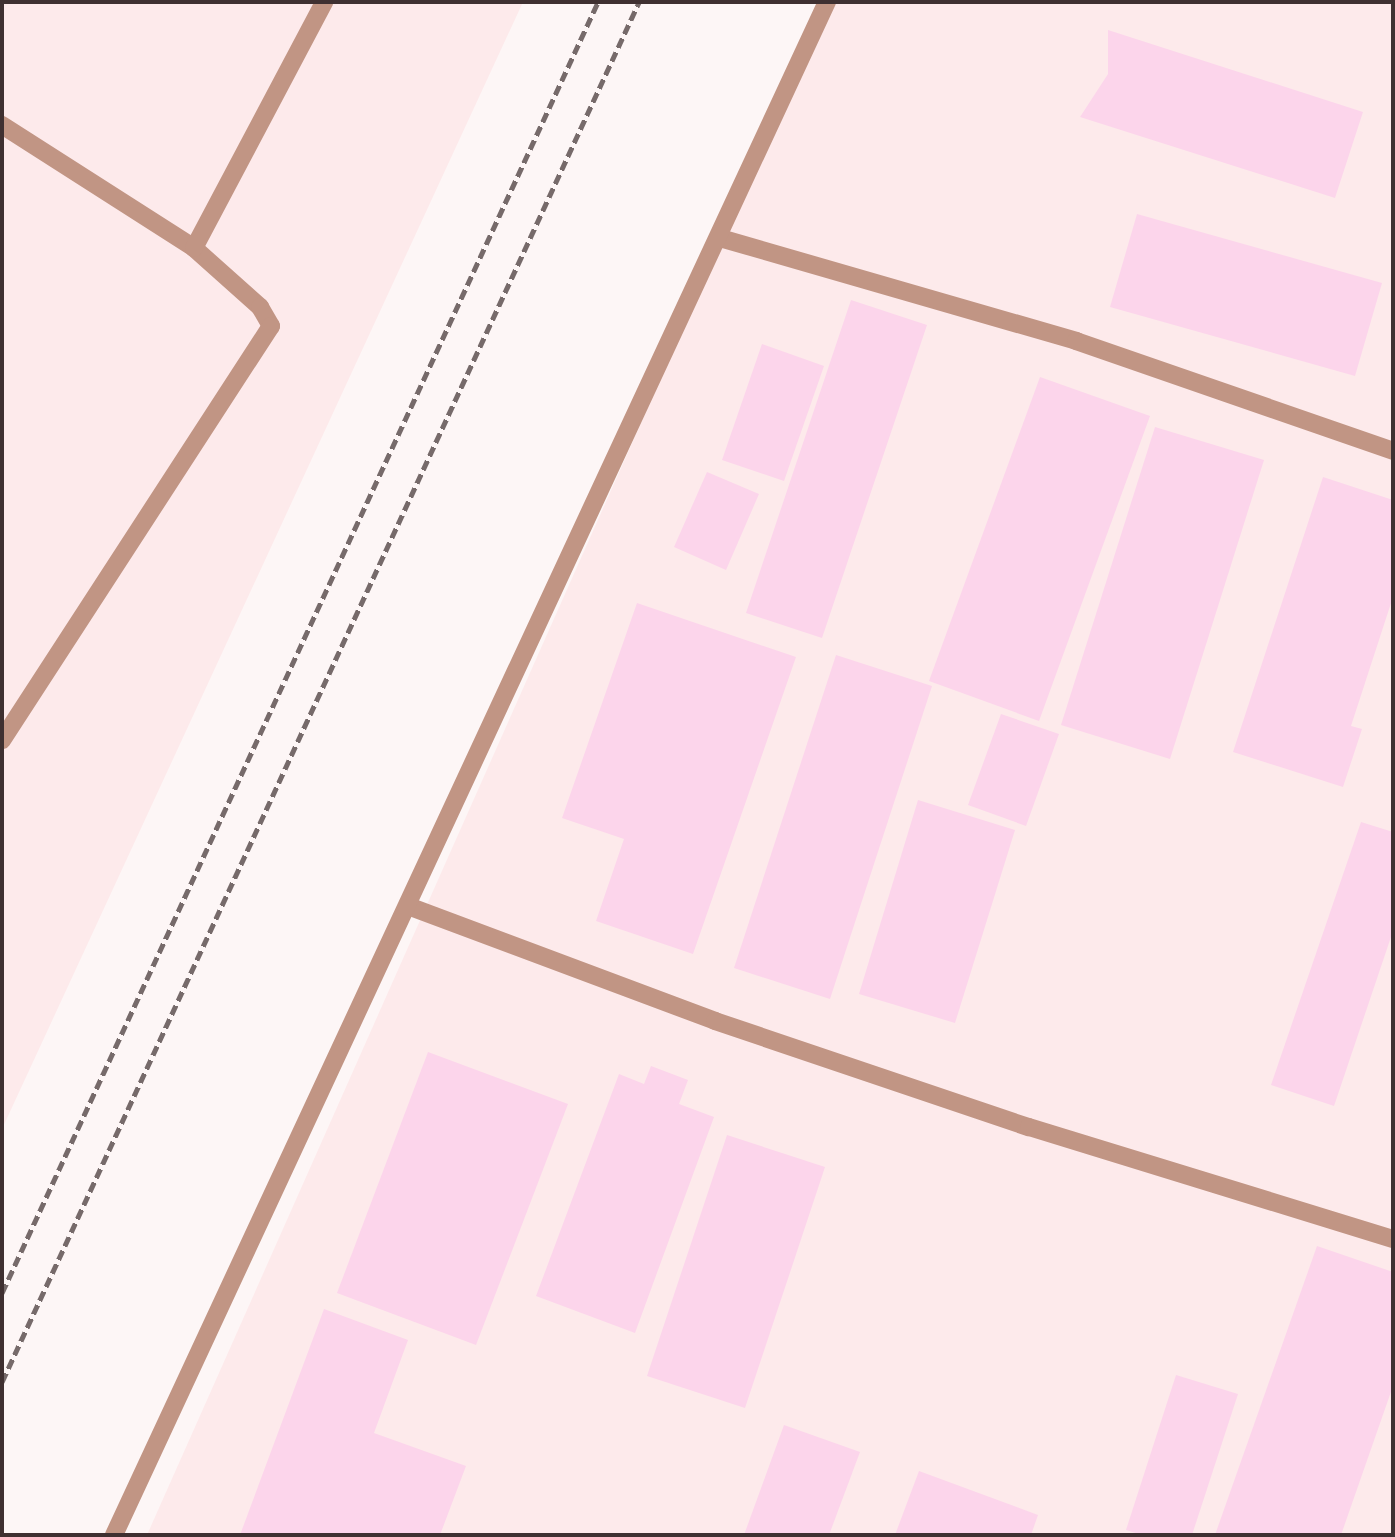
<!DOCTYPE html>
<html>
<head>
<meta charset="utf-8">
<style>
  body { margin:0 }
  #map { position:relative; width:1395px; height:1537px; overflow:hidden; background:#fdf6f6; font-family:Rubik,sans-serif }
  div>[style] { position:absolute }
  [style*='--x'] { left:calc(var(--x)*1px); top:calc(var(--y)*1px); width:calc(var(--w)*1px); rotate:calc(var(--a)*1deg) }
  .built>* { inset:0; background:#fdeaeb }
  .building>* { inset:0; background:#fcd5eb }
  .minor>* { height:18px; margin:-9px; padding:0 9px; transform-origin:9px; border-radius:9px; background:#c19584 }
  .rail>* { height:5px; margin-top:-2.5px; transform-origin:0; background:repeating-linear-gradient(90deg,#766a6a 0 10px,transparent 0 15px) }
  span { translate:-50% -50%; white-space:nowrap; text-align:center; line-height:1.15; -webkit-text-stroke:6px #fff; paint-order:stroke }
  .frame { position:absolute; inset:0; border:4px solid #3f3031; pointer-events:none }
</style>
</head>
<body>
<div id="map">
  <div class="built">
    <div style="clip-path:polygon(2px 2px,523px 2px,2px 1129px)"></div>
    <div style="clip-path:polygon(828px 2px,1393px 2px,1393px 1535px,147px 1535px)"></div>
  </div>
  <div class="building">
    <div style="clip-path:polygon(1108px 30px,1363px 112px,1335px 198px,1080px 117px,1108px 74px)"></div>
    <div style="clip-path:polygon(1137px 214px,1382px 283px,1355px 376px,1110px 307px)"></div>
    <div style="clip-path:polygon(851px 300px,927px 325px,822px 638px,746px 613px)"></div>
    <div style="clip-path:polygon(762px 344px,824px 366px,784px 481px,722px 460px)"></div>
    <div style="clip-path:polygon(1040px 377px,1150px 416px,1039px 721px,929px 681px)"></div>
    <div style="clip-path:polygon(1155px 427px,1264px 460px,1170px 759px,1061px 725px)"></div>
    <div style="clip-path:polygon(707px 472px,759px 494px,726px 570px,674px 547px)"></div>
    <div style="clip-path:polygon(1323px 477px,1393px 500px,1393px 597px,1351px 726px,1362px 729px,1343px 787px,1233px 752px)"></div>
    <div style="clip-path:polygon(637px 603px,796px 657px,693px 954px,596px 921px,624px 839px,562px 818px)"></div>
    <div style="clip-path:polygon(836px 655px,932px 686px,830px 999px,734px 968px)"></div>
    <div style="clip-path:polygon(1001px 714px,1059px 734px,1026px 826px,968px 805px)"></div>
    <div style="clip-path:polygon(918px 800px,1015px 830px,955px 1023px,859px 994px)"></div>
    <div style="clip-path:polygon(1361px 822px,1393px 832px,1393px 931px,1334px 1106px,1271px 1085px)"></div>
    <div style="clip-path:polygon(428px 1052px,568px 1104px,476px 1345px,337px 1293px)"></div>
    <div style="clip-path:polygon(651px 1066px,688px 1080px,679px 1104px,714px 1117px,635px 1333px,536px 1296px,619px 1074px,644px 1084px)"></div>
    <div style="clip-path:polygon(727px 1135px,825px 1167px,745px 1408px,647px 1376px)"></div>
    <div style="clip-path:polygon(1317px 1246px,1393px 1272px,1393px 1386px,1341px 1535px,1215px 1535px)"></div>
    <div style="clip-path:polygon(324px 1309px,408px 1340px,374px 1433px,466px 1466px,440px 1535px,240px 1535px)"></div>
    <div style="clip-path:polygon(1176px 1375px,1238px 1394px,1192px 1535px,1142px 1535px,1126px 1530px)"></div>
    <div style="clip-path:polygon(784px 1425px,860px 1452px,829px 1535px,744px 1535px)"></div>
    <div style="clip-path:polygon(919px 1471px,1038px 1515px,1031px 1535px,895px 1535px)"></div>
  </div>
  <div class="minor">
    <div style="--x:2;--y:125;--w:228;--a:32.6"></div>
    <div style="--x:194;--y:248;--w:89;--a:41.8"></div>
    <div style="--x:260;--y:307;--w:22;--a:60"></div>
    <div style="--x:271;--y:326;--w:494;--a:123"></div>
    <div style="--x:720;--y:238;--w:371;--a:16.1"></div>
    <div style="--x:1076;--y:341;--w:336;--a:19.1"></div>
    <div style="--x:194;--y:248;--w:278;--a:-62.1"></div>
    <div style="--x:408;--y:906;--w:328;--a:20.5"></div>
    <div style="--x:715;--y:1021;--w:331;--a:18.7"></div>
    <div style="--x:1029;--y:1127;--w:381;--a:17.1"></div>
    <div style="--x:114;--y:1535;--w:1691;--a:-65.06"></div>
  </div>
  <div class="rail">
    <div style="--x:2;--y:1293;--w:1422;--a:-65.22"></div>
    <div style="--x:2;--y:1382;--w:1520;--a:-65.22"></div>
  </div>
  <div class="frame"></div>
</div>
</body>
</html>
